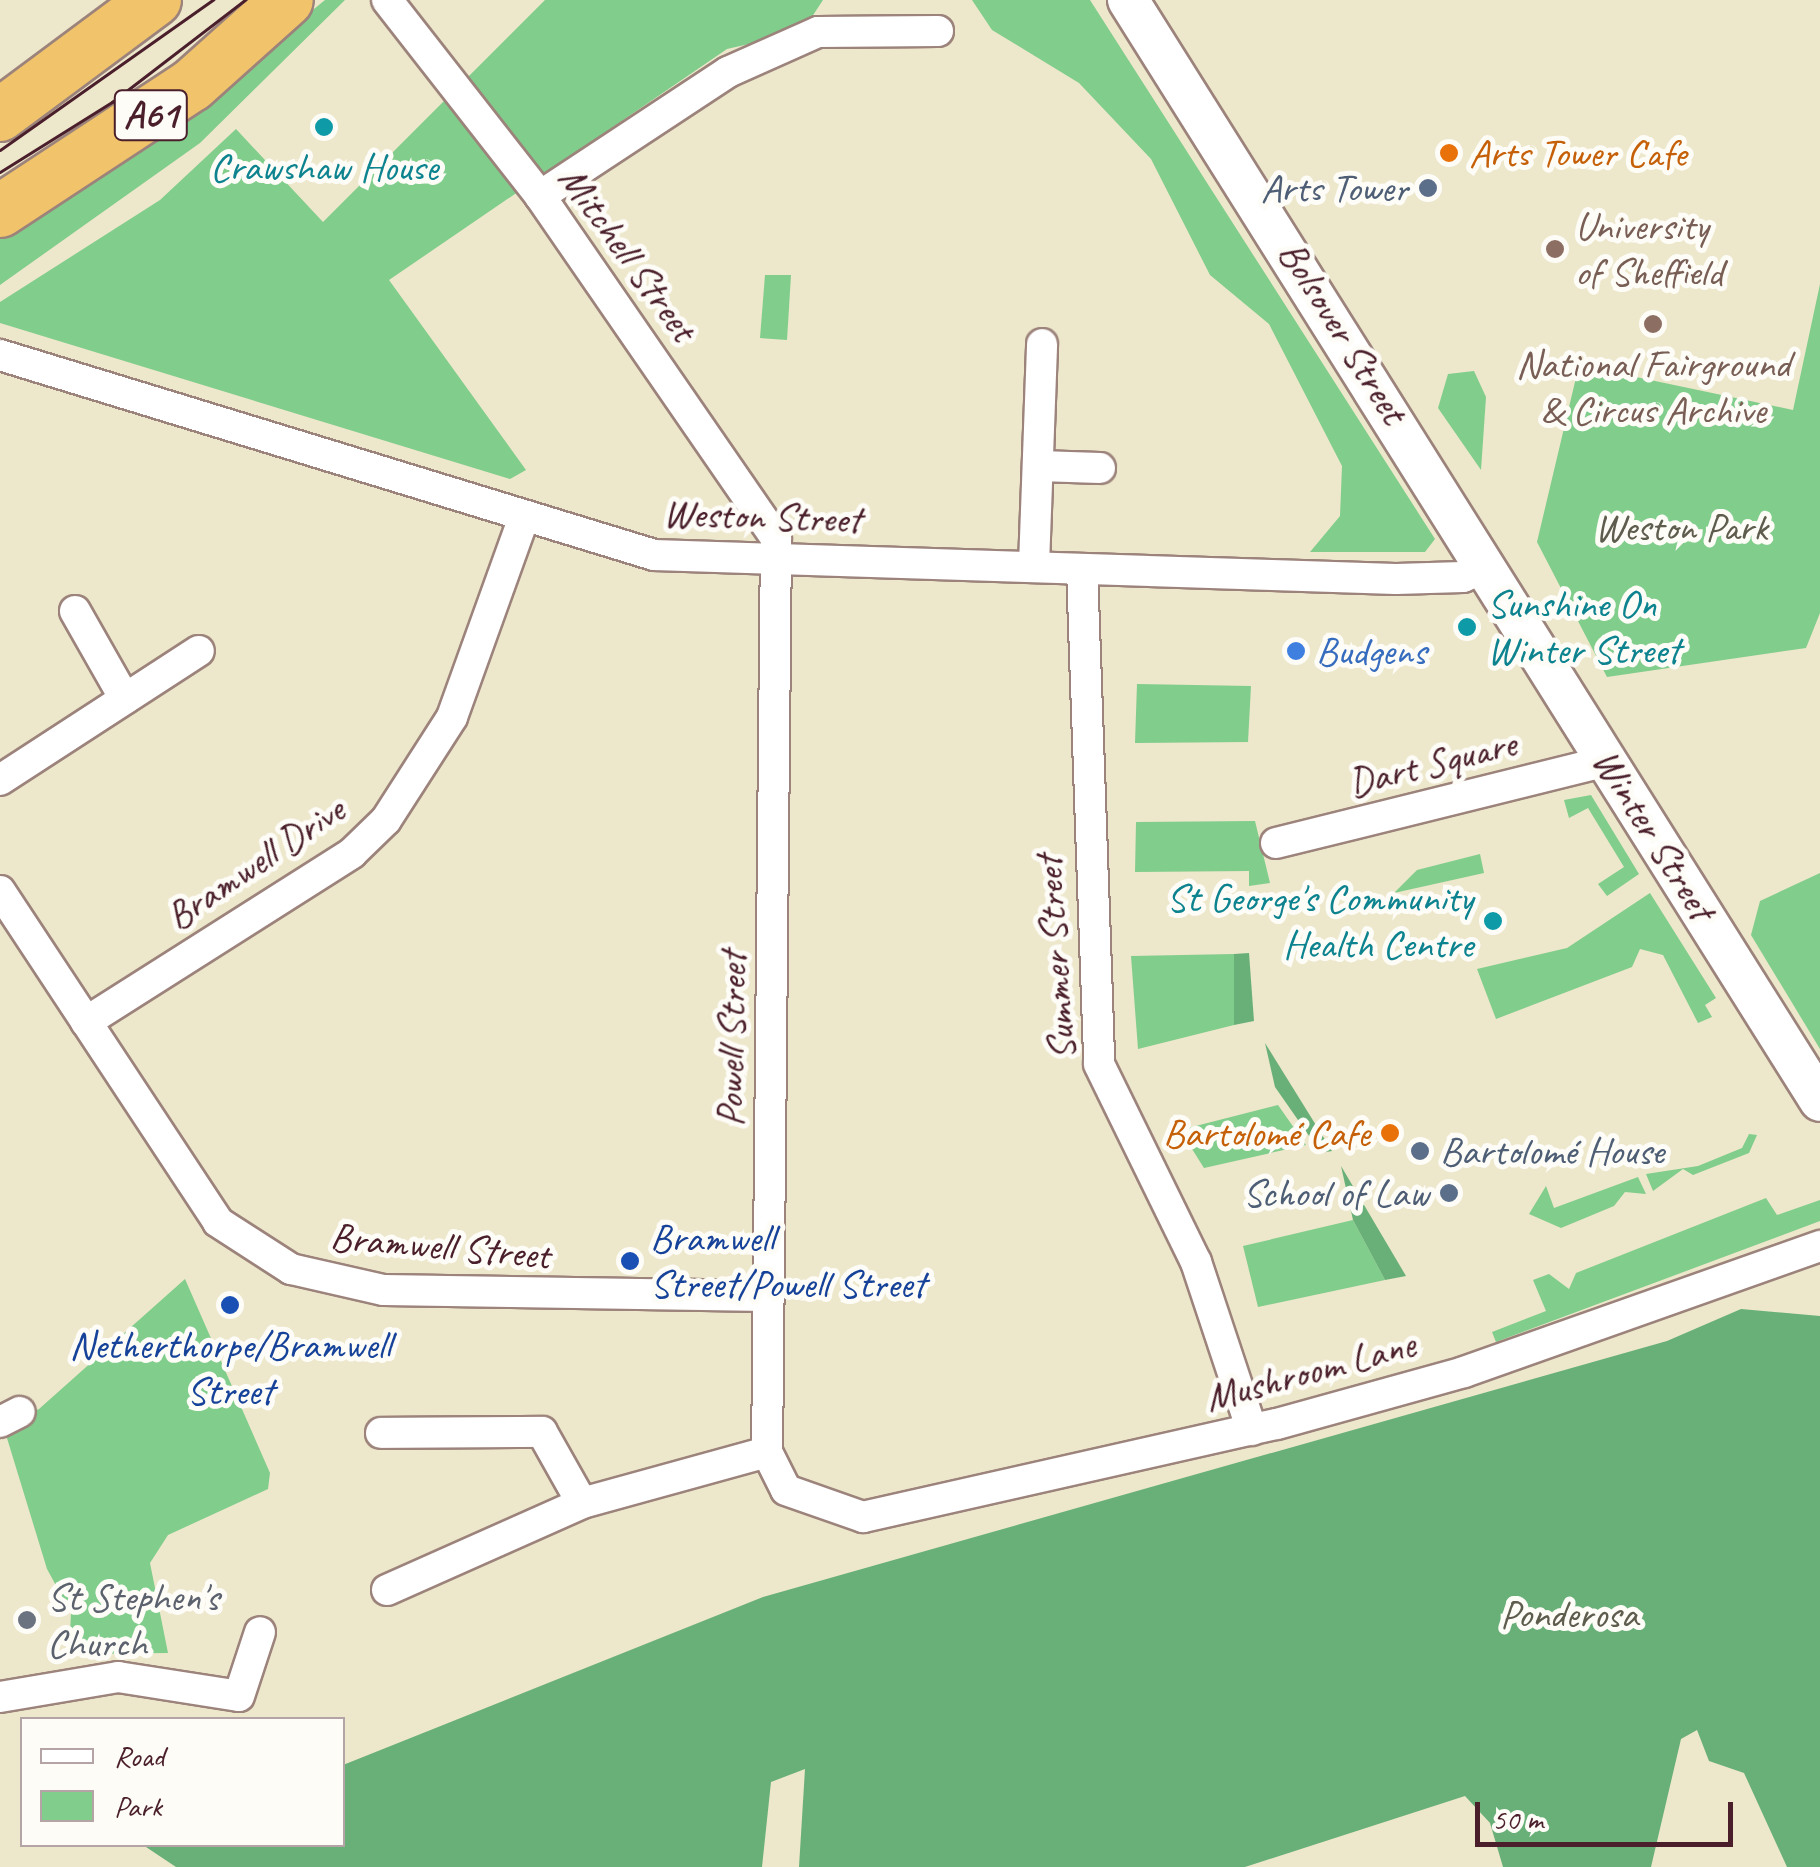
<!DOCTYPE html>
<html>
<head>
<meta charset="utf-8">
<style>
  body { margin:0 }
  #map { position:relative; width:1820px; height:1867px; overflow:hidden; background:#ede7cb; font-family:Caveat,sans-serif }
  div>[style] { position:absolute }
  [style*='--x'] { left:calc(var(--x)*1px); top:calc(var(--y)*1px); width:calc(var(--w)*1px); rotate:calc(var(--a)*1deg) }
  .green>* { inset:0; background:#81cd8c }
  .forest>* { inset:0; background:#68b078 }
  .roads { filter:drop-shadow(2px 0 #9c837b) drop-shadow(-2px 0 #9c837b) drop-shadow(0 2px #9c837b) drop-shadow(0 -2px #9c837b) }
  .minor>* { height:30px; margin:-15px; padding:0 15px; transform-origin:15px; border-radius:15px; background:#fff }
  .tertiary>* { height:40px; margin:-20px; padding:0 20px; transform-origin:20px; border-radius:20px; background:#fff }
  .trunk>* { height:52px; margin:-26px; padding:0 26px; transform-origin:26px; border-radius:26px; background:#f1c36a }
  .tram>* { height:2.5px; margin:-1.25px; padding:0 1.25px; transform-origin:1.25px; border-radius:1.25px; background:#4a1f2b }
  .dots>* { width:28px; height:28px; translate:-50% -50%; box-sizing:border-box; border:5px solid #fdfcf7; border-radius:50% }
  span { translate:-50% -50%; white-space:nowrap; text-align:center; line-height:1.15; -webkit-text-stroke:10px #fdfcf7; paint-order:stroke }
  .shield-label span { padding:2px 8px; background:#fdfcf7; border:2px solid; border-radius:8px; -webkit-text-stroke-width:0 }
  .shield-label { font-size:38px; color:#4a1f2b; font-weight:700 }
  .food-label { font-size:40px; color:#c56008 }
  .left { translate:0 -50%; text-align:left }
  .right { translate:-100% -50%; text-align:right }
  .culture-label { font-size:40px; color:#0d838f }
  .service-label { font-size:40px; color:#4e5e75 }
  .education-label { font-size:40px; color:#785e54 }
  .street-label { font-size:40px; color:#4a1f2b }
  .park-label { font-size:40px; color:#5d5c4d }
  .shop-label { font-size:40px; color:#366cbe }
  .transit-label { font-size:40px; color:#164399 }
  .worship-label { font-size:40px; color:#5b616d }
  .legend { position:absolute; left:20px; top:1717px; width:325px; height:130px; box-sizing:border-box; background:#fdfcf7; border:2px solid #b5a4a5; margin:0; padding:12px 18px; list-style:none; font-size:30px; color:#4a1f2b }
  .legend li { display:flex; align-items:center; gap:20px; height:50px }
  .legend b { width:50px; border:2px solid #b5a4a5 }
  .scale { position:absolute; left:1475px; top:1802px; width:258px; height:45px; box-sizing:border-box; border:5px solid #4a1f2b; border-top:0; padding-left:12px; font-size:30px; line-height:35px; white-space:nowrap; color:#4a1f2b; -webkit-text-stroke:8px #fdfcf7; paint-order:stroke }
</style>
</head>
<body>
<div id="map">
  <div class="green">
    <div style="clip-path:polygon(325px 0,345px 0,200px 143px,0 285px,0 237px,147px 146px)"></div>
    <div style="clip-path:polygon(545px 0,823px 0,802px 32px,727px 49px,389px 280px,526px 470px,510px 479px,0 323px,0 302px,160px 200px,236px 129px,323px 222px)"></div>
    <div style="clip-path:polygon(972px 0,1090px 0,1435px 539px,1425px 552px,1310px 552px,1340px 516px,1342px 466px,1269px 324px,1210px 275px,1151px 159px,1079px 83px,992px 30px)"></div>
    <div style="clip-path:polygon(765px 275px,791px 275px,787px 340px,760px 338px)"></div>
    <div style="clip-path:polygon(1820px 284px,1820px 613px,1806px 648px,1607px 677px,1537px 542px,1579px 365px,1793px 410px)"></div>
    <div style="clip-path:polygon(1474px 371px,1486px 397px,1481px 470px,1438px 408px,1448px 374px)"></div>
    <div style="clip-path:polygon(1137px 684px,1251px 686px,1248px 742px,1135px 743px)"></div>
    <div style="clip-path:polygon(1591px 795px,1639px 874px,1607px 896px,1598px 884px,1624px 867px,1588px 808px,1569px 818px,1564px 800px)"></div>
    <div style="clip-path:polygon(1255px 821px,1270px 883px,1249px 886px,1249px 871px,1135px 872px,1136px 822px)"></div>
    <div style="clip-path:polygon(1480px 854px,1484px 873px,1394px 893px,1417px 870px)"></div>
    <div style="clip-path:polygon(1820px 873px,1820px 1049px,1751px 935px,1760px 901px)"></div>
    <div style="clip-path:polygon(1650px 893px,1716px 998px,1705px 1005px,1712px 1017px,1698px 1023px,1663px 955px,1640px 949px,1632px 967px,1496px 1019px,1477px 969px,1567px 948px)"></div>
    <div style="clip-path:polygon(1234px 954px,1234px 1025px,1138px 1049px,1131px 956px)"></div>
    <div style="clip-path:polygon(1278px 1105px,1306px 1145px,1204px 1168px,1180px 1130px)"></div>
    <div style="clip-path:polygon(1749px 1134px,1757px 1135px,1749px 1153px,1693px 1175px,1683px 1169px,1653px 1191px,1646px 1174px,1698px 1166px,1742px 1148px)"></div>
    <div style="clip-path:polygon(1638px 1177px,1646px 1194px,1625px 1192px,1614px 1206px,1561px 1228px,1529px 1214px,1546px 1186px,1554px 1208px)"></div>
    <div style="clip-path:polygon(1766px 1198px,1777px 1215px,1820px 1200px,1820px 1221px,1496px 1342px,1492px 1332px,1546px 1311px,1533px 1280px,1549px 1274px,1569px 1289px,1576px 1273px)"></div>
    <div style="clip-path:polygon(1353px 1220px,1385px 1280px,1258px 1307px,1243px 1246px)"></div>
    <div style="clip-path:polygon(185px 1279px,270px 1473px,268px 1489px,168px 1535px,150px 1563px,168px 1653px,69px 1654px,71px 1613px,47px 1569px,3px 1425px,39px 1409px)"></div>
  </div>
  <div class="forest">
    <div style="clip-path:polygon(1249px 953px,1254px 1021px,1234px 1025px,1234px 954px)"></div>
    <div style="clip-path:polygon(1265px 1043px,1332px 1151px,1321px 1153px,1275px 1087px)"></div>
    <div style="clip-path:polygon(1341px 1166px,1406px 1276px,1385px 1280px,1353px 1220px)"></div>
    <div style="clip-path:polygon(1741px 1309px,1820px 1316px,1820px 1867px,1787px 1867px,1744px 1773px,1709px 1761px,1697px 1730px,1681px 1739px,1651px 1867px,1503px 1867px,1490px 1823px,1465px 1796px,1245px 1867px,799px 1867px,805px 1769px,771px 1782px,762px 1867px,176px 1867px,143px 1845px,342px 1844px,343px 1765px,763px 1597px,1667px 1341px)"></div>
  </div>
  <div class="roads">
    <div class="minor">
      <div style="--x:387;--y:0;--w:249;--a:52"></div>
      <div style="--x:540;--y:196;--w:416;--a:55.4"></div>
      <div style="--x:776;--y:538;--w:914;--a:90.56"></div>
      <div style="--x:767;--y:1452;--w:42;--a:63.4"></div>
      <div style="--x:786;--y:1490;--w:82;--a:19.3"></div>
      <div style="--x:863;--y:1517;--w:424;--a:-12.7"></div>
      <div style="--x:1277;--y:1424;--w:194;--a:-15.5"></div>
      <div style="--x:1464;--y:1372;--w:378;--a:-19.5"></div>
      <div style="--x:540;--y:196;--w:225;--a:-33.4"></div>
      <div style="--x:728;--y:72;--w:98;--a:-24"></div>
      <div style="--x:818;--y:32;--w:120;--a:-0.5"></div>
      <div style="--x:0;--y:355;--w:684;--a:17"></div>
      <div style="--x:654;--y:555;--w:742;--a:1.85"></div>
      <div style="--x:1396;--y:579;--w:67;--a:-1.7"></div>
      <div style="--x:1463;--y:577;--w:27;--a:-24"></div>
      <div style="--x:1039;--y:466;--w:61;--a:1.9"></div>
      <div style="--x:1034;--y:565;--w:221;--a:-87.9"></div>
      <div style="--x:1082;--y:569;--w:495;--a:88"></div>
      <div style="--x:1099;--y:1064;--w:220;--a:63.9"></div>
      <div style="--x:1196;--y:1262;--w:177;--a:71.6"></div>
      <div style="--x:75;--y:611;--w:101;--a:60.4"></div>
      <div style="--x:0;--y:780;--w:237;--a:-33"></div>
      <div style="--x:1276;--y:843;--w:342;--a:-13.9"></div>
      <div style="--x:0;--y:891;--w:396;--a:56.6"></div>
      <div style="--x:218;--y:1222;--w:87;--a:32.8"></div>
      <div style="--x:291;--y:1269;--w:94;--a:12.9"></div>
      <div style="--x:383;--y:1290;--w:384;--a:0.9"></div>
      <div style="--x:86;--y:1022;--w:315;--a:-32.4"></div>
      <div style="--x:352;--y:853;--w:47;--a:-44.1"></div>
      <div style="--x:386;--y:820;--w:122;--a:-57.3"></div>
      <div style="--x:452;--y:717;--w:213;--a:-70.2"></div>
      <div style="--x:0;--y:1422;--w:22;--a:-27"></div>
      <div style="--x:381;--y:1433;--w:161;--a:-0.4"></div>
      <div style="--x:542;--y:1432;--w:81;--a:60.6"></div>
      <div style="--x:387;--y:1590;--w:214;--a:-24"></div>
      <div style="--x:582;--y:1503;--w:192;--a:-15.4"></div>
      <div style="--x:0;--y:1697;--w:120;--a:-9.6"></div>
      <div style="--x:118;--y:1677;--w:122;--a:8.9"></div>
      <div style="--x:239;--y:1696;--w:67;--a:-71.8"></div>
    </div>
    <div class="tertiary">
      <div style="--x:1128;--y:0;--w:1300;--a:57.85"></div>
    </div>
    <div class="trunk">
      <div style="--x:0;--y:115;--w:193;--a:-36.6"></div>
      <div style="--x:0;--y:211;--w:230;--a:-33.3"></div>
      <div style="--x:192;--y:85;--w:127;--a:-41.8"></div>
    </div>
  </div>
  <div class="tram">
    <div style="--x:0;--y:150;--w:261;--a:-35.2"></div>
    <div style="--x:0;--y:172;--w:132;--a:-32"></div>
    <div style="--x:112;--y:102;--w:168;--a:-37.5"></div>
  </div>
  <div class="dots">
    <div style="left:324px;top:127px;background:#0f9aa8"></div>
    <div style="left:1449px;top:153px;background:#e8710a"></div>
    <div style="left:1428px;top:188px;background:#5c6f8a"></div>
    <div style="left:1555px;top:249px;background:#8d6e63"></div>
    <div style="left:1653px;top:324px;background:#8d6e63"></div>
    <div style="left:1467px;top:627px;background:#0f9aa8"></div>
    <div style="left:1296px;top:651px;background:#3f7fe0"></div>
    <div style="left:1493px;top:921px;background:#0f9aa8"></div>
    <div style="left:1390px;top:1133px;background:#e8710a"></div>
    <div style="left:1420px;top:1151px;background:#5c6f8a"></div>
    <div style="left:1449px;top:1193px;background:#5c6f8a"></div>
    <div style="left:630px;top:1261px;background:#1a4fb4"></div>
    <div style="left:230px;top:1305px;background:#1a4fb4"></div>
    <div style="left:27px;top:1620px;background:#6b7280"></div>
  </div>
  <div class="shield-label">
    <span style="left:151px;top:115px">A61</span>
  </div>
  <div class="food-label">
    <span class="left" style="left:1469px;top:153px">Arts Tower Cafe</span>
    <span class="right" style="left:1370px;top:1133px">Bartolomé Cafe</span>
  </div>
  <div class="culture-label">
    <span style="left:324px;top:167px">Crawshaw House</span>
    <span class="left" style="left:1487px;top:627px">Sunshine On<br>Winter Street</span>
    <span class="right" style="left:1473px;top:921px">St George's Community<br>Health Centre</span>
  </div>
  <div class="service-label">
    <span class="right" style="left:1408px;top:188px">Arts Tower</span>
    <span class="left" style="left:1440px;top:1151px">Bartolomé House</span>
    <span class="right" style="left:1429px;top:1193px">School of Law</span>
  </div>
  <div class="education-label">
    <span class="left" style="left:1575px;top:249px">University<br>of Sheffield</span>
    <span style="left:1653px;top:387px">National Fairground<br>&amp; Circus Archive</span>
  </div>
  <div class="street-label">
    <span style="left:628px;top:253px;rotate:54deg">Mitchell Street</span>
    <span style="left:1343px;top:332px;rotate:58deg">Bolsover Street</span>
    <span style="left:762px;top:516px;rotate:2deg">Weston Street</span>
    <span style="left:1432px;top:763px;rotate:-14deg">Dart Square</span>
    <span style="left:1654px;top:834px;rotate:58deg">Winter Street</span>
    <span style="left:255px;top:863px;rotate:-34deg">Bramwell Drive</span>
    <span style="left:1055px;top:958px;rotate:-94deg">Summer Street</span>
    <span style="left:731px;top:1039px;rotate:-89deg">Powell Street</span>
    <span style="left:440px;top:1246px;rotate:5deg">Bramwell Street</span>
    <span style="left:1310px;top:1371px;rotate:-15deg">Mushroom Lane</span>
  </div>
  <div class="park-label">
    <span style="left:1681px;top:527px">Weston Park</span>
    <span style="left:1569px;top:1614px">Ponderosa</span>
  </div>
  <div class="shop-label">
    <span class="left" style="left:1316px;top:651px">Budgens</span>
  </div>
  <div class="transit-label">
    <span class="left" style="left:650px;top:1261px">Bramwell<br>Street/Powell Street</span>
    <span style="left:230px;top:1368px">Netherthorpe/Bramwell<br>Street</span>
  </div>
  <div class="worship-label">
    <span class="left" style="left:47px;top:1620px">St Stephen's<br>Church</span>
  </div>
  <ul class="legend">
  <li><b style="height:12px;background:#fff"></b>Road</li>
  <li><b style="height:28px;background:#81cd8c"></b>Park</li>
  </ul>
  <div class="scale">50 m</div>
</div>
</body>
</html>
